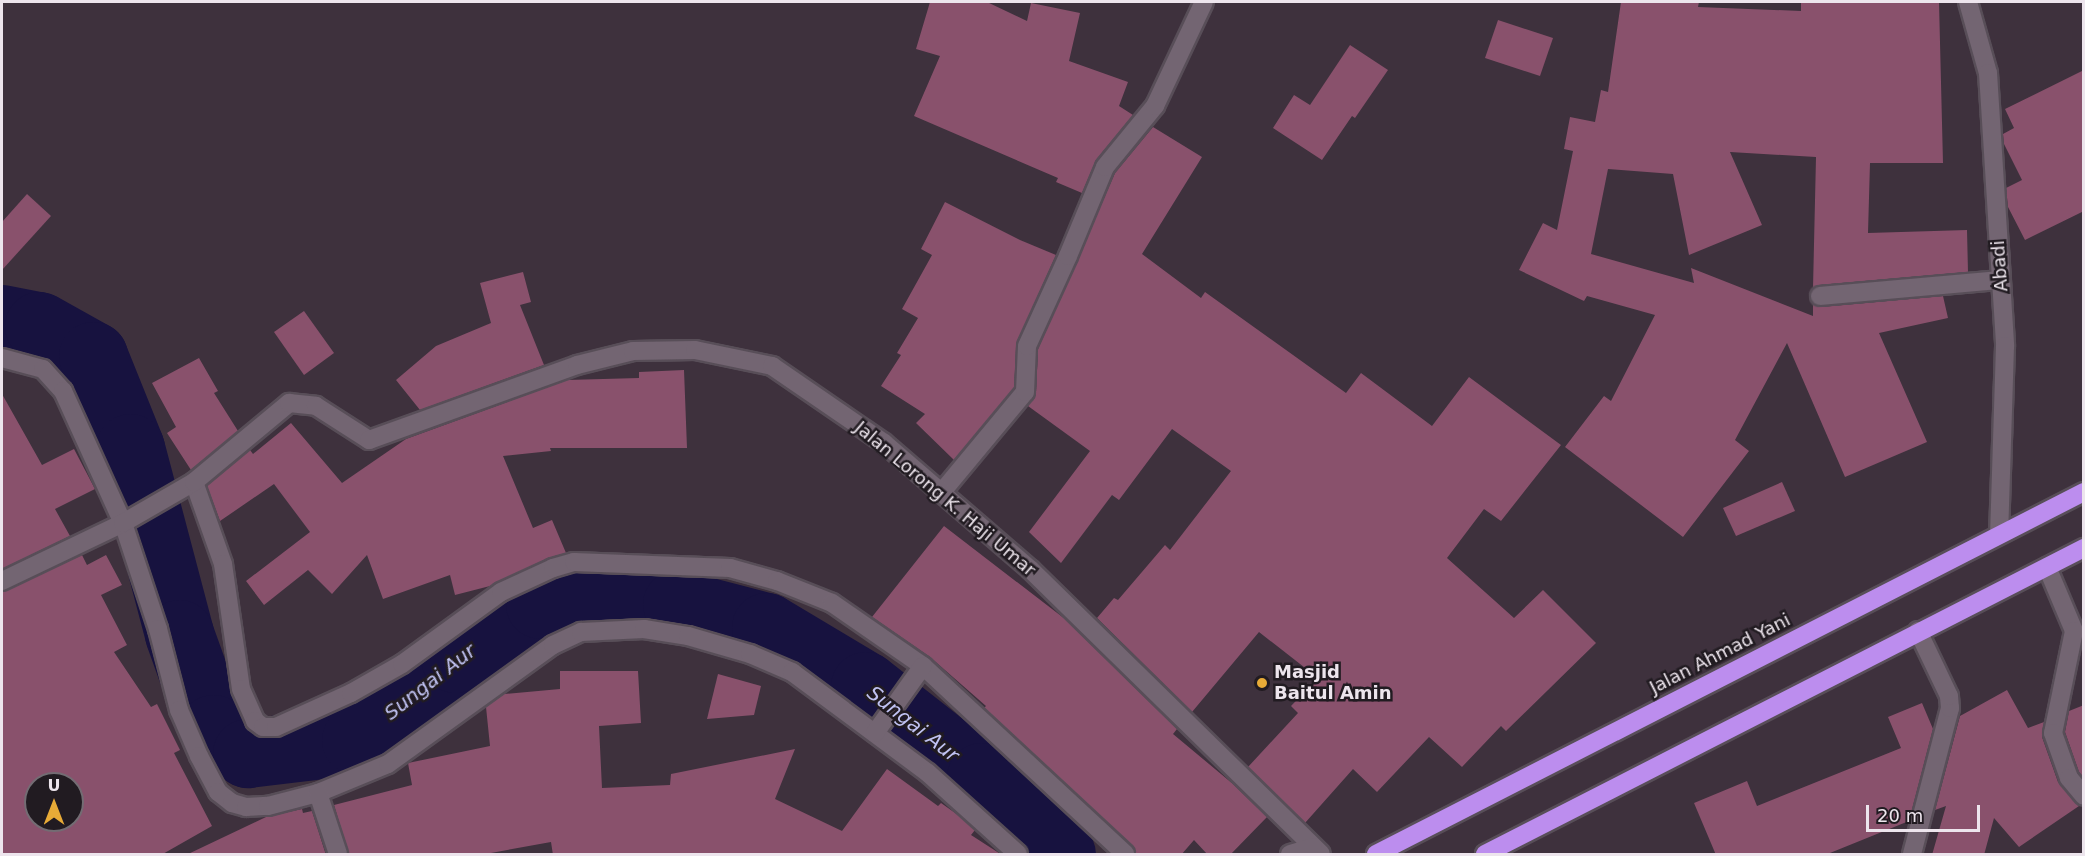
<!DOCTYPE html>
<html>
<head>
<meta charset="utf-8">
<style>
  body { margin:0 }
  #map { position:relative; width:2085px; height:856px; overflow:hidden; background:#3e313d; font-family:"DejaVu Sans",sans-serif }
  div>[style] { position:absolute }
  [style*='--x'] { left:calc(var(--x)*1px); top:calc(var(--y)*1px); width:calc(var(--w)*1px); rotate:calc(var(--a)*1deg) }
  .river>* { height:69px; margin:-34.5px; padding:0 34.5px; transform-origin:34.5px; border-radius:34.5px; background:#17123f }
  .building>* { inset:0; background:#89516c }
  .roads { filter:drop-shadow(2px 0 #584e58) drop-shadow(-2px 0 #584e58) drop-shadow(0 2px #584e58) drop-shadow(0 -2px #584e58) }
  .street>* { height:18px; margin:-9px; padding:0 9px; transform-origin:9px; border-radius:9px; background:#736572 }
  .highway>* { height:18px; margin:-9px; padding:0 9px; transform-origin:9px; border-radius:9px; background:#bc8dee }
  .dots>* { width:16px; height:16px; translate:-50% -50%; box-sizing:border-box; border:3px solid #211b21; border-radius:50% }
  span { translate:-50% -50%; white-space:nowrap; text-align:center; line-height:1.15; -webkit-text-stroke:5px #211b21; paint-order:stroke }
  .street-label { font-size:18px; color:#ede5ed }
  .poi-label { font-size:18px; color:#ede5ed; font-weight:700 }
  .left { translate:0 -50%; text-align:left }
  .water-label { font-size:20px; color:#c0c2f2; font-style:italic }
  .frame { position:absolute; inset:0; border:3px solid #ede5ed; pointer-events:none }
  .north { position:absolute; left:24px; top:772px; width:60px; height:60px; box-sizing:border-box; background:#211b21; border:2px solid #736c73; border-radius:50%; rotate:0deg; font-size:16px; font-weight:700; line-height:24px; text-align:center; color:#ede5ed }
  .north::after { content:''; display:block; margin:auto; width:21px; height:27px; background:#e8ab37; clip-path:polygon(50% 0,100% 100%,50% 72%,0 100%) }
  .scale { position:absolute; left:1866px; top:805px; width:114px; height:27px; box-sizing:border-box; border:3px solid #ede5ed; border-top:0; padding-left:8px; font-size:18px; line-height:21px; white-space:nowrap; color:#ede5ed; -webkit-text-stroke:4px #211b21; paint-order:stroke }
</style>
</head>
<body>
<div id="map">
  <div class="river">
    <div style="--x:2;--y:319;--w:38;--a:11"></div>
    <div style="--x:39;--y:326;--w:62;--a:29.1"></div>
    <div style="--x:93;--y:356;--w:99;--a:68.1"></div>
    <div style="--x:130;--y:448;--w:192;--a:75.2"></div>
    <div style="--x:179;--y:634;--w:101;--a:70.3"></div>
    <div style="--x:213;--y:729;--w:42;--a:35.2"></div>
    <div style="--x:247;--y:753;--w:110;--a:-6.8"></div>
    <div style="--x:356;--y:740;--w:129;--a:-39.6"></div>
    <div style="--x:455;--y:658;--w:101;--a:-32.4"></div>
    <div style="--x:540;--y:604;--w:137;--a:0"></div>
    <div style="--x:677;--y:604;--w:92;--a:14.5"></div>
    <div style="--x:766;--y:627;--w:115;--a:30.8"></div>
    <div style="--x:865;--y:686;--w:147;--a:38.1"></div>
    <div style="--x:981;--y:777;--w:111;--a:43.9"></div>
  </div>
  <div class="building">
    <div style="clip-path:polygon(930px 2px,987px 2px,1027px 21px,1031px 3px,1080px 13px,1069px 61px,1128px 82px,1119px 106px,1133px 115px,1096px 160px,1082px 193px,1056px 182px,1058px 178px,914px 116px,940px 56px,916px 49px)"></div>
    <div style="clip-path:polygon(1621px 2px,1699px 2px,1698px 7px,1801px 11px,1801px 2px,1939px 2px,1943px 163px,1870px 163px,1868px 233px,1967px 230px,1968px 272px,1819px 285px,1813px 288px,1816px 157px,1730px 152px,1762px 225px,1689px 255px,1673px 174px,1608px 169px,1591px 254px,1694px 283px,1691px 268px,1813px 316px,1813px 304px,1821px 307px,1943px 296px,1948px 318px,1879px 333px,1927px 442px,1845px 477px,1787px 343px,1735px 440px,1749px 451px,1683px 537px,1565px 447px,1604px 396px,1611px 401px,1655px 315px,1587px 296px,1584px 301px,1519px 270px,1543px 223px,1557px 230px,1573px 151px,1564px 149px,1570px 117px,1595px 122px,1601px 90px,1608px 92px)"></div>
    <div style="clip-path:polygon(1498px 20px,1553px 38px,1540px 76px,1485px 58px)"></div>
    <div style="clip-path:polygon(1350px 45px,1388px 70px,1355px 118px,1352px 116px,1322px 160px,1273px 128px,1294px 95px,1310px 105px)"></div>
    <div style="clip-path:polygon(2084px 70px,2084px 211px,2025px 240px,2008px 207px,2006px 188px,2022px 180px,2004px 144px,2003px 134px,2014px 128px,2005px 109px)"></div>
    <div style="clip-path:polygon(1153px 127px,1202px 157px,1142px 254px,1201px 298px,1205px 292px,1346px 393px,1361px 373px,1432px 426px,1469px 377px,1561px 445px,1501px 521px,1484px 509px,1447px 558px,1514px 618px,1543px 590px,1596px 643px,1506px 731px,1501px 726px,1462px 767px,1429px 737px,1377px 792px,1353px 769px,1305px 823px,1248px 767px,1298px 713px,1291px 706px,1318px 678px,1259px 632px,1192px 712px,1097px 618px,1114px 598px,1118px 600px,1165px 545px,1170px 550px,1231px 471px,1172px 429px,1119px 500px,1112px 495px,1061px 563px,1029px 532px,1090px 451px,1028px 406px,1036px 392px,1038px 349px,1115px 173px)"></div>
    <div style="clip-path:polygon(27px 194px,51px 216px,2px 270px,2px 222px)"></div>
    <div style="clip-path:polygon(945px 202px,1020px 240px,1056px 255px,1017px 342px,1014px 388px,954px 460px,916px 423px,925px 414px,881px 386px,901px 355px,897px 353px,918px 318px,902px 309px,932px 255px,921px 249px)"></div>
    <div style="clip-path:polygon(523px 272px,531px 302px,520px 305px,544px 365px,420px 410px,396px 380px,436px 346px,491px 323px,480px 283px)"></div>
    <div style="clip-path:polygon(304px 311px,334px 353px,304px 375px,274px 332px)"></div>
    <div style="clip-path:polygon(199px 358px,218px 391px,214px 393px,238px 431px,191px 470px,167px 433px,176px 427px,152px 383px)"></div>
    <div style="clip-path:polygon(684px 370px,687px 448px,550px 448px,551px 451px,503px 456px,533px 528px,552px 520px,566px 553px,548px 558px,490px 586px,455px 595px,450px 575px,383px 599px,367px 555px,332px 594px,308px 570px,264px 605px,246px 581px,310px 532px,274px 484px,220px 521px,207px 486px,250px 450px,253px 454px,291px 423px,342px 483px,406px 439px,567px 380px,639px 378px,639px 372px)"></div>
    <div style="clip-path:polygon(2px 394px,42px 465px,74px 449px,95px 489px,55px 509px,70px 536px,2px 569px)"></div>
    <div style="clip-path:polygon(1782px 482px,1795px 511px,1736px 536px,1723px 508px)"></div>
    <div style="clip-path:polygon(944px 526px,1065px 619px,1177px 729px,1173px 734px,1233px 784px,1267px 817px,1230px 855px,1208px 855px,1194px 840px,1181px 855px,1136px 855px,1133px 846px,984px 708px,986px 706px,930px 657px,872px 617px)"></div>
    <div style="clip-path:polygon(evenodd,82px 555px,87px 565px,106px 555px,122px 585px,101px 595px,127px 645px,114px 652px,151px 707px,157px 704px,180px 750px,174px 753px,212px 826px,161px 855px,2px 855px,2px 592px,82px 555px,36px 784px,72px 784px,72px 820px,36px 820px,36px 784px)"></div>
    <div style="clip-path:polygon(560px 671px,638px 671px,641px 723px,599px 726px,602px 788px,670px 785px,671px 774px,795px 749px,775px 799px,842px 831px,887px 769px,938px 806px,941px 803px,958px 815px,975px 830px,971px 835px,1002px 855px,553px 855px,551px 842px,480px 855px,349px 855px,334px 805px,412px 785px,408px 763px,490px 746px,486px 707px,504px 694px,560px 689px)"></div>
    <div style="clip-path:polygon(718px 674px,761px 686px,754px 715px,707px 719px)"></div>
    <div style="clip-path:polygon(2007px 690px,2028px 728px,2044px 722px,2042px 737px,2058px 782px,2079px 806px,2019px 847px,1994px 818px,1984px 855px,1932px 855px,1946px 806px,1935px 810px,1960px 716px)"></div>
    <div style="clip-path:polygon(1922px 703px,1933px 729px,1909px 821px,1825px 855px,1716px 855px,1694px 803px,1747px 781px,1757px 806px,1901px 748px,1888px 717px)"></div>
    <div style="clip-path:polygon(2084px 705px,2084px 778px,2079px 772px,2065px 732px,2069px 711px)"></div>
    <div style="clip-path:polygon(302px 809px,303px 813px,312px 811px,326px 855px,186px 855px,266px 817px)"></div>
  </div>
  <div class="roads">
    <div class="street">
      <div style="--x:1968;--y:2;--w:74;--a:74.3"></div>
      <div style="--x:1988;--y:73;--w:274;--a:86.4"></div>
      <div style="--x:2005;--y:346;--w:188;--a:91.8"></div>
      <div style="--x:1820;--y:296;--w:181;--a:-5.1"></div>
      <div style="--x:2;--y:358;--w:42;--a:15"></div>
      <div style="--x:43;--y:369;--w:30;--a:48"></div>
      <div style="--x:63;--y:391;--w:145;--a:65.6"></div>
      <div style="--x:123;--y:523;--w:112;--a:71.7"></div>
      <div style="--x:158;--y:629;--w:84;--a:75.5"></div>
      <div style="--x:179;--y:710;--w:50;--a:66.5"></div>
      <div style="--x:199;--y:756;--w:41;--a:62.2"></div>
      <div style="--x:218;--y:792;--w:18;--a:38"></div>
      <div style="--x:232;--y:803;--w:15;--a:16"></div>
      <div style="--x:246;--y:807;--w:22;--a:-3"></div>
      <div style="--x:268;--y:806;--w:52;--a:-14.6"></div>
      <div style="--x:318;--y:793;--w:76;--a:-22.5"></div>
      <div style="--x:388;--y:764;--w:203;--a:-35.8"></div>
      <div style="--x:553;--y:645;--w:31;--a:-25"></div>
      <div style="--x:581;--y:632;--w:63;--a:-2.7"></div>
      <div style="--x:644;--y:629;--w:45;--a:9"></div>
      <div style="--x:688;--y:636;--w:65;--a:16.2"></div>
      <div style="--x:750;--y:654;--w:46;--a:23.2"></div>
      <div style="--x:792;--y:672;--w:169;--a:36.6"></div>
      <div style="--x:928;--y:773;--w:121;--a:42"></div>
      <div style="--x:194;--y:482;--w:87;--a:70.5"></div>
      <div style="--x:223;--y:564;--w:126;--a:81.8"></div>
      <div style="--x:241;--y:689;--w:35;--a:66"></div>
      <div style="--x:255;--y:721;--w:10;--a:37"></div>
      <div style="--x:263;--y:727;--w:13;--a:0"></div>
      <div style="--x:276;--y:727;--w:82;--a:-24.4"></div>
      <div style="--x:351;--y:693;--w:59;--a:-29.6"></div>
      <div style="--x:402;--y:664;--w:122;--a:-36"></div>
      <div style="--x:501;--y:592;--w:57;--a:-24.8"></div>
      <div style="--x:553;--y:568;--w:22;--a:-16"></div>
      <div style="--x:574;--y:562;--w:156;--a:2.2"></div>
      <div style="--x:730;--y:568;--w:49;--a:15.5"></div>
      <div style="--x:777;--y:581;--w:59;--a:21.8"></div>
      <div style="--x:832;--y:603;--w:111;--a:34.7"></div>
      <div style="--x:923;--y:666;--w:276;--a:42.9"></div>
      <div style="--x:941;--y:493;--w:131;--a:-50.3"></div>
      <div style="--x:1025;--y:392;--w:46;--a:-87.5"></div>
      <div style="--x:1027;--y:346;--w:99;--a:-65.5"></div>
      <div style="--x:1068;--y:256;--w:96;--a:-67.4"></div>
      <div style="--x:1105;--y:167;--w:79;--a:-50.7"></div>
      <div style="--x:1155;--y:106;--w:115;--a:-64.8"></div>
      <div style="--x:2047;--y:567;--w:69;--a:67.1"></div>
      <div style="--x:2074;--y:631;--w:104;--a:101.6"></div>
      <div style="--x:2053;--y:733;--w:48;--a:70.4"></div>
      <div style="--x:2069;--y:778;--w:23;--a:50"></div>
      <div style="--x:2;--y:581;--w:134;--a:-25.6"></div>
      <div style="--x:123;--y:523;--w:82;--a:-30"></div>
      <div style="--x:194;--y:482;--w:124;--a:-39.7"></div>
      <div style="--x:289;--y:403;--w:27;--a:6"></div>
      <div style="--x:316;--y:406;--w:63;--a:32.7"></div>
      <div style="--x:369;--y:440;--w:221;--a:-19.8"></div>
      <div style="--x:577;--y:365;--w:58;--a:-14"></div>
      <div style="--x:633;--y:351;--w:62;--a:-0.9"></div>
      <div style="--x:695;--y:350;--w:79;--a:11.7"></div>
      <div style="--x:772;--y:366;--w:136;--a:34.5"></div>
      <div style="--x:884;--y:443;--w:193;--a:40.8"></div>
      <div style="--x:1030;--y:569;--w:407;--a:44.4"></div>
      <div style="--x:875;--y:733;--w:82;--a:-54.4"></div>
      <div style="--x:318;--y:793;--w:64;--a:71.8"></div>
      <div style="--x:1290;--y:854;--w:24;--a:-17"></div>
      <div style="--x:1912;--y:854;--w:151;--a:-75.4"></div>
      <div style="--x:1950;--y:708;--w:12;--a:-95"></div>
      <div style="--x:1949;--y:696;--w:72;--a:-115.5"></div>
    </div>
    <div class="highway">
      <div style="--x:1376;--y:854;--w:795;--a:-27.08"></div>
      <div style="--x:1485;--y:854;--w:673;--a:-27.06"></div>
    </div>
  </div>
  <div class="dots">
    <div style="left:1262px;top:683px;background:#e8ab37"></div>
  </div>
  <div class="street-label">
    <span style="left:2000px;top:266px;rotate:-94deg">Abadi</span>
    <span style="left:945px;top:499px;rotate:40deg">Jalan Lorong K. Haji Umar</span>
    <span style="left:1720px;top:654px;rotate:-27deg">Jalan Ahmad Yani</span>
  </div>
  <div class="poi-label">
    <span class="left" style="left:1274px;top:683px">Masjid<br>Baitul Amin</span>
  </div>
  <div class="water-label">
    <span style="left:430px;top:682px;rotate:-38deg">Sungai Aur</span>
    <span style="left:913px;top:724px;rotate:38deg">Sungai Aur</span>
  </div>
  <div class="frame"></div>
  <div class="north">U</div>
  <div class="scale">20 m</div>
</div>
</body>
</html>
